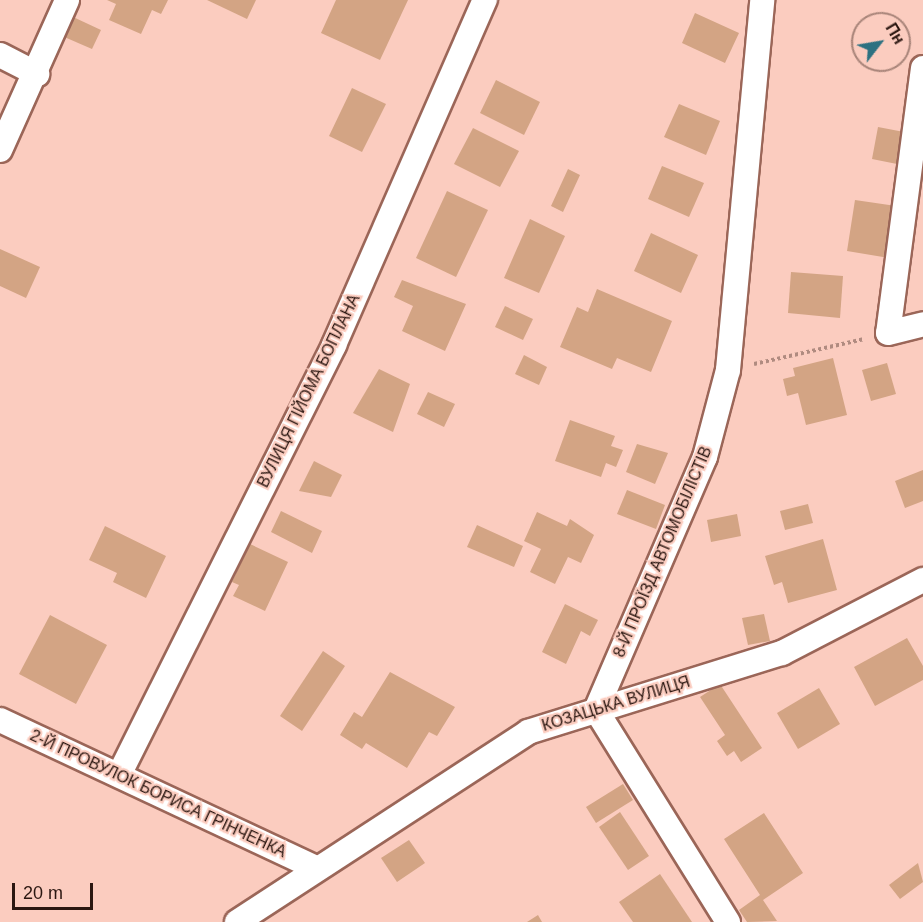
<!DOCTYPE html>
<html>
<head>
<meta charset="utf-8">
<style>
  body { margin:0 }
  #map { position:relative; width:923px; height:922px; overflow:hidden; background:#fbccbf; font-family:Helvetica,sans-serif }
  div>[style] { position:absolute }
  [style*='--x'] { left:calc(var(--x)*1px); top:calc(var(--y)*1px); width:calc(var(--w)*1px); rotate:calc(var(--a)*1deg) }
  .building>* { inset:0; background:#d3a484 }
  .path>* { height:4px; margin-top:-2px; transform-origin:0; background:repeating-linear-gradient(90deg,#b08b80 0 3px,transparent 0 6px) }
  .roads { filter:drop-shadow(2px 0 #9b6658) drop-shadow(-2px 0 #9b6658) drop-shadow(0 2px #9b6658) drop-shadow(0 -2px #9b6658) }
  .minor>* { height:24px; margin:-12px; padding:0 12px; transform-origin:12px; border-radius:12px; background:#fff }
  span { translate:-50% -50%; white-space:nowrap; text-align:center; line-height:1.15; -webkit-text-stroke:4.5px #fbccbf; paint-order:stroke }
  .street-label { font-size:16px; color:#2b1711 }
  .north { position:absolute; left:851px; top:12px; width:60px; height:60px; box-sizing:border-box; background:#fbccbf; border:2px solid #a88479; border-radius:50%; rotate:59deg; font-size:16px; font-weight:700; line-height:24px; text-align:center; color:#2b1711 }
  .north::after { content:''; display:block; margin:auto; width:21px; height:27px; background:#2d7181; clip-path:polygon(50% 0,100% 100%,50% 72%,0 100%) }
  .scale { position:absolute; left:12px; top:883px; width:81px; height:27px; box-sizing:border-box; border:3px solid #2b1711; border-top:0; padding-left:8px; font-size:18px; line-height:21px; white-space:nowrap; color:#2b1711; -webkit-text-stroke:4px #fbccbf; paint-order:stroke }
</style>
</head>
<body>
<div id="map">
  <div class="building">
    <div style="clip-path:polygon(107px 0,168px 0,161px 14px,152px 10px,141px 34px,109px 20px,116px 4px)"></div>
    <div style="clip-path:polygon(207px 0,256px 0,247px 19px)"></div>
    <div style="clip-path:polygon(336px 0,408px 0,380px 60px,321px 33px)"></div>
    <div style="clip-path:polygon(695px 13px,739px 33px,725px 63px,682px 43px)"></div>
    <div style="clip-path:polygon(71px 16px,101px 30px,92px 49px,62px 36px)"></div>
    <div style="clip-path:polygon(496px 80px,540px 102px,524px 135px,480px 113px)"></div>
    <div style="clip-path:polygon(352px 88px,386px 104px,362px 152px,329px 136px)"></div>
    <div style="clip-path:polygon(679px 104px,720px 121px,706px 155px,664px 137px)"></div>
    <div style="clip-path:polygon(878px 127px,904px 132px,897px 164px,872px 159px)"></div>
    <div style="clip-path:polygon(473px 128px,519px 151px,500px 187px,454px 164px)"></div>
    <div style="clip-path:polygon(662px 166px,704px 183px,689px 217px,648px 199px)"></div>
    <div style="clip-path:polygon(568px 169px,580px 175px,563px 212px,551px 206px)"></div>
    <div style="clip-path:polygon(447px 191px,488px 210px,456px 277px,416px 258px)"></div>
    <div style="clip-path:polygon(855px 200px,896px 206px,889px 258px,847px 251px)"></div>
    <div style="clip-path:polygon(530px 219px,565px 236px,539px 293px,504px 278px)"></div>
    <div style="clip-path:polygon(651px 233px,698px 255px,681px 293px,634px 271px)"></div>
    <div style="clip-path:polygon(0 249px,40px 267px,26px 298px,0 286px)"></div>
    <div style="clip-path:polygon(791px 272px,843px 276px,840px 318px,788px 313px)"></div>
    <div style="clip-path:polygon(402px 280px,466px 304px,445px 351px,402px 331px,413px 306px,394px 297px)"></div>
    <div style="clip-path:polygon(597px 289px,672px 321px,651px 372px,617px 358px,612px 369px,560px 347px,577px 307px,588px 312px)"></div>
    <div style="clip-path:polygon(505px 306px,533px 319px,523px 340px,495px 327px)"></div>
    <div style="clip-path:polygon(524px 355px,547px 367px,539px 385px,515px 374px)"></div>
    <div style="clip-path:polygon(833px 358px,847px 415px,806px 425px,798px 393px,787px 396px,783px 379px,795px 376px,793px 368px)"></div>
    <div style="clip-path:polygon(887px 363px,896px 394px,871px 401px,862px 370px)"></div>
    <div style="clip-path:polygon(379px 369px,410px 384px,393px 432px,353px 413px)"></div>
    <div style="clip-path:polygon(428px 392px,455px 404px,444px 427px,417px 414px)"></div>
    <div style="clip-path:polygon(570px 420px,615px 436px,611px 446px,623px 450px,616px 467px,606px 463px,601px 477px,555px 461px)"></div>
    <div style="clip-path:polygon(637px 444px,668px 453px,655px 484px,626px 472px)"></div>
    <div style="clip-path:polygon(314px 461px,342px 475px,331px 497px,299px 491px)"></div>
    <div style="clip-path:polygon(923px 470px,923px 501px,905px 508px,895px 481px)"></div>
    <div style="clip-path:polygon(627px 490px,665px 505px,656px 529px,617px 514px)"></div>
    <div style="clip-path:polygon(808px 504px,813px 523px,785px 530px,780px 511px)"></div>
    <div style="clip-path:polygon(281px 511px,322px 531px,312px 553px,271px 532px)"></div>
    <div style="clip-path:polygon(537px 512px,567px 526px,570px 519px,594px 535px,581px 563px,568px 557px,555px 584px,530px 572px,541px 549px,524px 541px)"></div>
    <div style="clip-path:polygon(737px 514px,741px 536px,711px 542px,707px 520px)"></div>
    <div style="clip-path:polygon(477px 525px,523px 546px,514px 567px,467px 547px)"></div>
    <div style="clip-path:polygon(105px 526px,166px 556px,146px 598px,113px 582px,117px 573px,89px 560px)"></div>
    <div style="clip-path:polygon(823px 539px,837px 590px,788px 603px,782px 582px,774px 585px,765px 556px)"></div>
    <div style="clip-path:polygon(250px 544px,288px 562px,265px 611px,233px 596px,239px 585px,232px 582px)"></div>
    <div style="clip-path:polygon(565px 604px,598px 620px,590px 636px,581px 631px,566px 664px,542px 652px)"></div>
    <div style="clip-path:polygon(764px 614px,770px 641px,748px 645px,742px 618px)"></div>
    <div style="clip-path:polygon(50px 615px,107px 645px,76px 704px,19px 674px)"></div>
    <div style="clip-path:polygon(907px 638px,923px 666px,923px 680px,875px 706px,854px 667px)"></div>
    <div style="clip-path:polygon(323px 651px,345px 666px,302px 731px,280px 716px)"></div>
    <div style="clip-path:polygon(390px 672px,455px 707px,437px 736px,429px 732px,407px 768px,366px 743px,362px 749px,340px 735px,354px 712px,362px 717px)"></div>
    <div style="clip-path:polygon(720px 684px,762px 748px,741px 762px,734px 751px,727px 756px,717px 741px,725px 735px,700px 697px)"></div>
    <div style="clip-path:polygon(819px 688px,840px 724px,798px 749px,777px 713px)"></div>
    <div style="clip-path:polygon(623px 784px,633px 800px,596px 823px,586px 807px)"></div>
    <div style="clip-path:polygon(620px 812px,649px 856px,628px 870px,599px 827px)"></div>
    <div style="clip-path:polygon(764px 813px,803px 873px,763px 900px,777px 921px,747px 922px,739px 910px,760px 895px,724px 839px)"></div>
    <div style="clip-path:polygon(409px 840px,425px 863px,397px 882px,381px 858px)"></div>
    <div style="clip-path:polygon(918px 863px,923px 882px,900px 899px,889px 885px)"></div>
    <div style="clip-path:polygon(660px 874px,692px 922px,633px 922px,619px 902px)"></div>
    <div style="clip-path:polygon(538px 915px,542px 922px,527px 922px)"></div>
  </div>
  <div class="path">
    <div style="--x:754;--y:364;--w:113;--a:-12.8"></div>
  </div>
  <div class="roads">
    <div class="minor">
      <div style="--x:0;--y:55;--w:42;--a:27.2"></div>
      <div style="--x:923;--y:68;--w:267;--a:97.5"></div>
      <div style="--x:888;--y:333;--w:36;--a:-14"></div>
      <div style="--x:0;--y:150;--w:164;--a:-65.9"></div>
      <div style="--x:0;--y:720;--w:349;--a:25.1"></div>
      <div style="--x:119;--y:775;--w:481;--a:-63.4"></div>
      <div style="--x:334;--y:345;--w:377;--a:-66.4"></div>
      <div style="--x:237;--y:922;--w:348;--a:-33.1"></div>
      <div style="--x:528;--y:732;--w:266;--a:-17.3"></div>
      <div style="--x:782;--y:653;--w:159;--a:-27.4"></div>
      <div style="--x:728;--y:922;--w:250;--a:-121.9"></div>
      <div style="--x:596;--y:710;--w:275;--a:-66.7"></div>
      <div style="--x:705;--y:457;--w:90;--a:-75.2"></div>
      <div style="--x:728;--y:370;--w:372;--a:-84.7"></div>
    </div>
  </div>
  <div class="street-label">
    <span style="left:309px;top:391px;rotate:-64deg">ВУЛИЦЯ ГІЙОМА БОПЛАНА</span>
    <span style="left:663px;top:552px;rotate:-67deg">8-Й ПРОЇЗД АВТОМОБІЛІСТІВ</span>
    <span style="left:616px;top:704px;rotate:-17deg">КОЗАЦЬКА ВУЛИЦЯ</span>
    <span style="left:158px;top:794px;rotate:25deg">2-Й ПРОВУЛОК БОРИСА ГРІНЧЕНКА</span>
  </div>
  <div class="north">Пн</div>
  <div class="scale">20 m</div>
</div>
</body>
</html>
